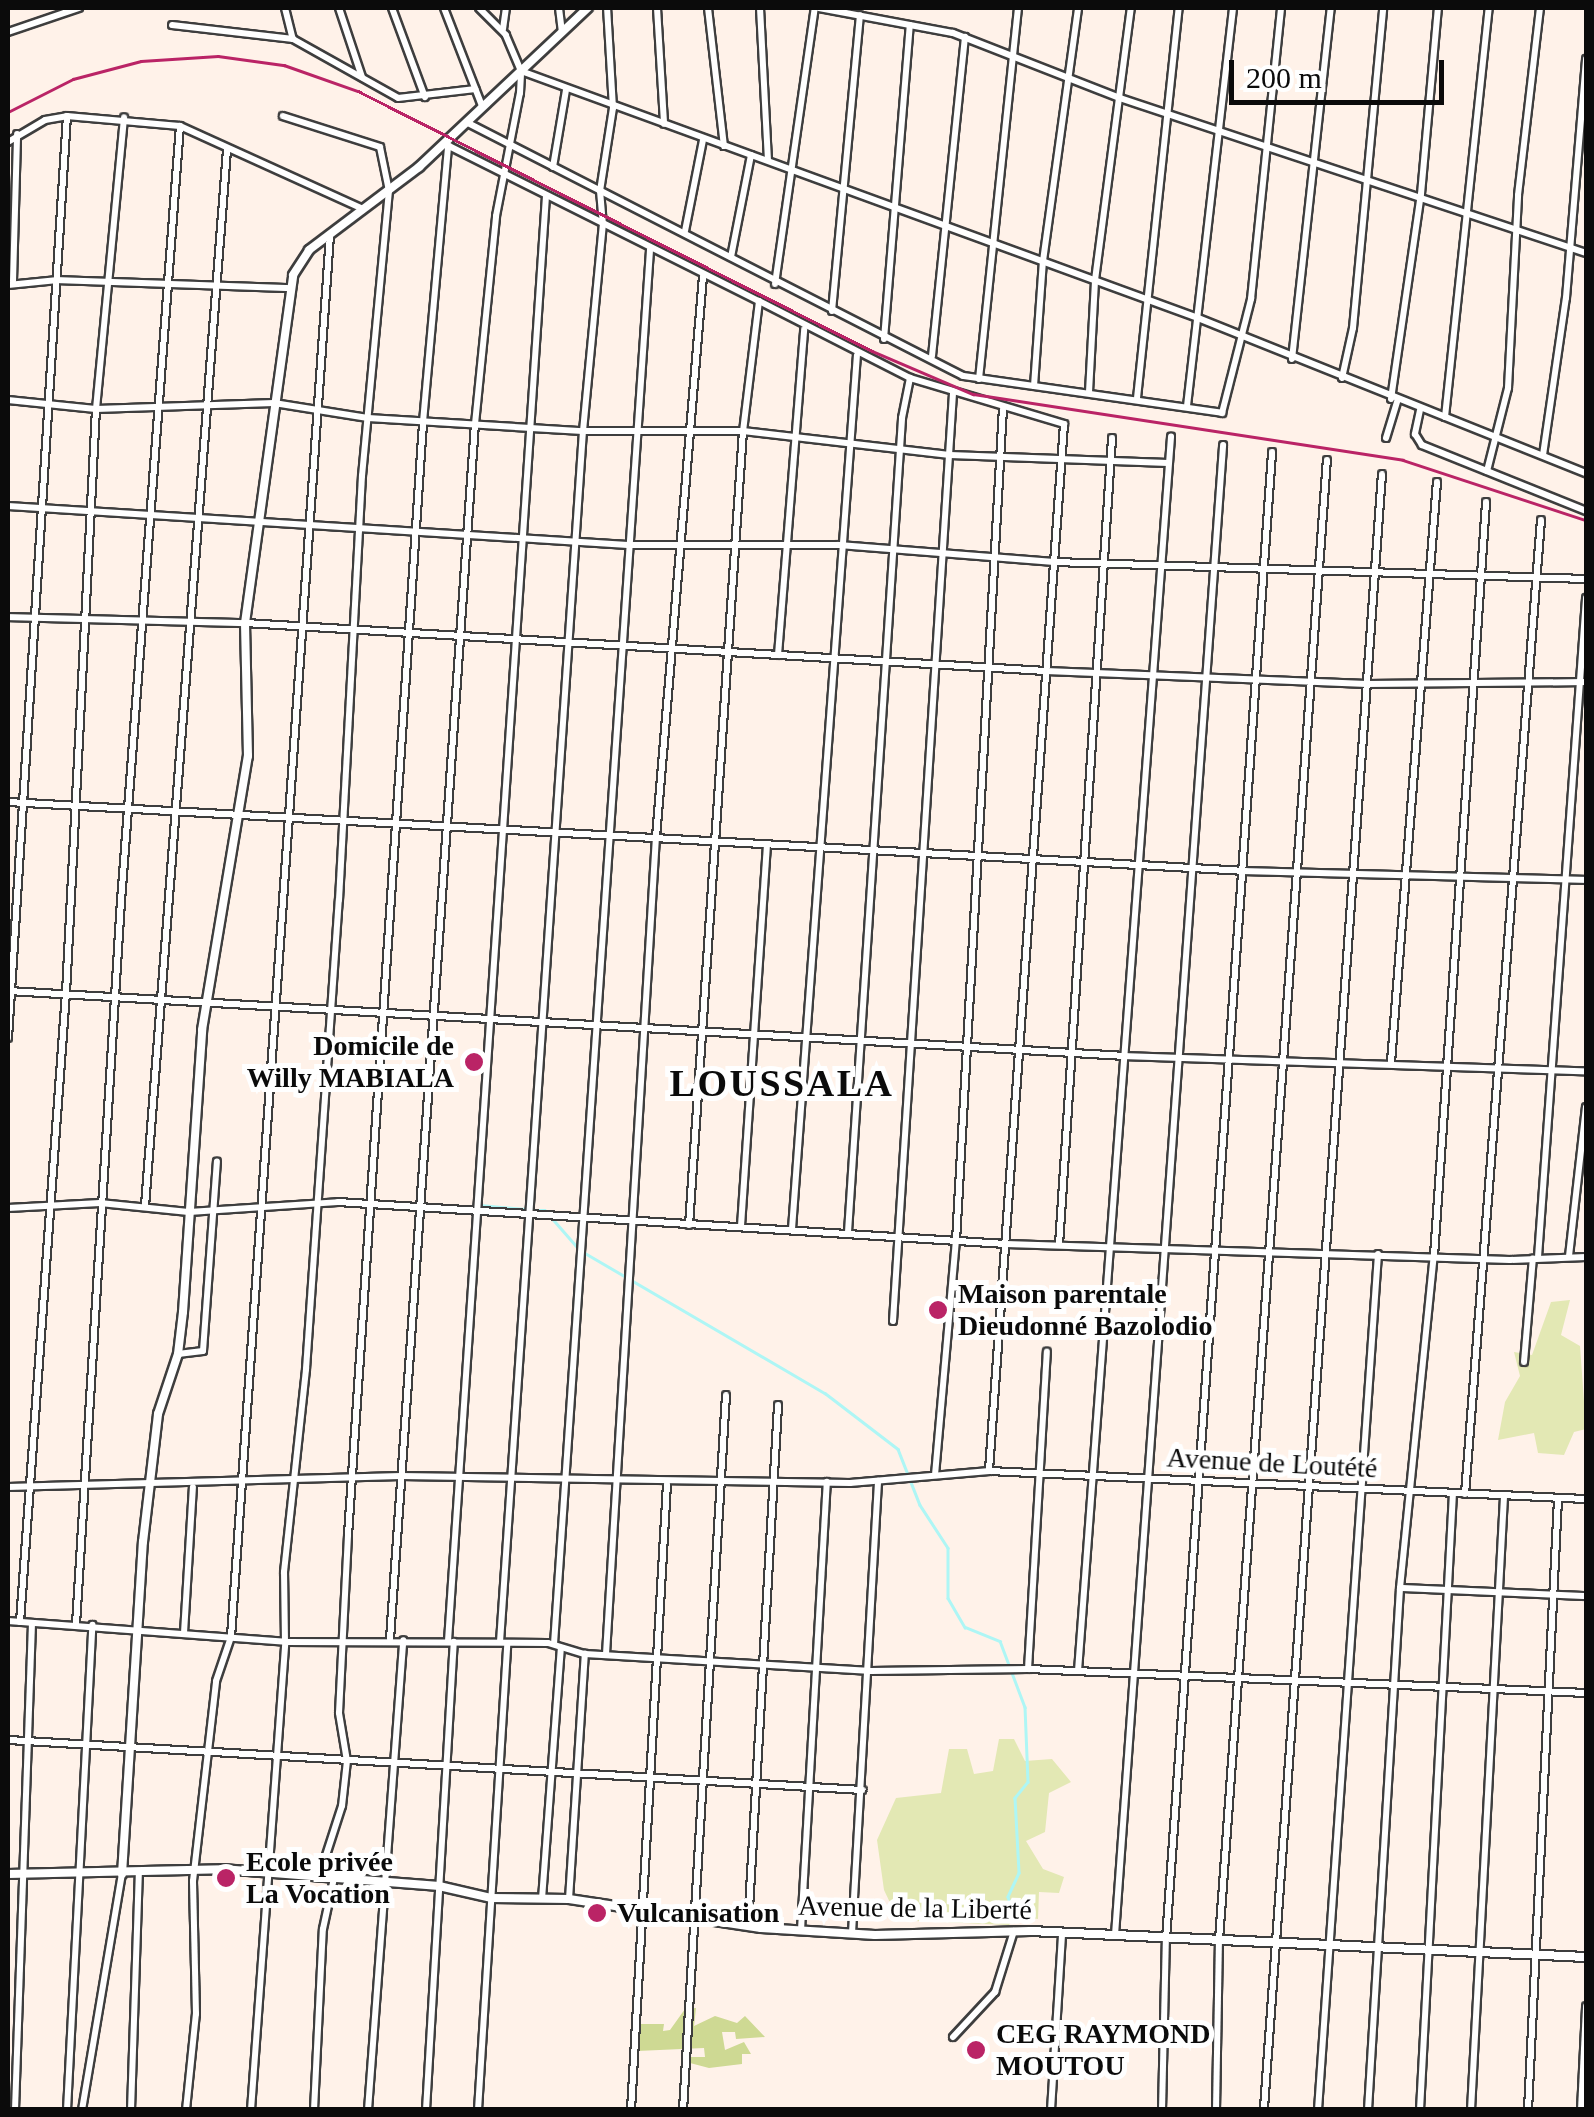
<!DOCTYPE html>
<html>
<head>
<meta charset="utf-8">
<style>
  body { margin:0 }
  #map { position:relative; width:1594px; height:2117px; overflow:hidden; background:#fff2e9; font-family:Georgia,serif }
  div>[style] { position:absolute }
  [style*='--x'] { left:calc(var(--x)*1px); top:calc(var(--y)*1px); width:calc(var(--w)*1px); rotate:calc(var(--a)*1deg) }
  .green>* { inset:0; background:#e3e8b4 }
  .forest>* { inset:0; background:#ced993 }
  .stream>* { height:2.5px; margin:-1.25px; padding:0 1.25px; transform-origin:1.25px; border-radius:1.25px; background:#aef6f5 }
  .roads { filter:drop-shadow(2px 0 #3e3e3e) drop-shadow(-2px 0 #3e3e3e) drop-shadow(0 2px #3e3e3e) drop-shadow(0 -2px #3e3e3e) }
  .minor>* { height:6px; margin:-3px; padding:0 3px; transform-origin:3px; border-radius:3px; background:#fff }
  .tertiary>* { height:8px; margin:-4px; padding:0 4px; transform-origin:4px; border-radius:4px; background:#fff }
  .rail>* { height:2.5px; margin:-1.25px; padding:0 1.25px; transform-origin:1.25px; border-radius:1.25px; background:#ba2466 }
  .dots>* { width:28px; height:28px; translate:-50% -50%; box-sizing:border-box; border:5px solid #fff; border-radius:50% }
  span { translate:-50% -50%; white-space:nowrap; text-align:center; line-height:1.15; -webkit-text-stroke:10px #fff; paint-order:stroke }
  .poi-label { font-size:28px; color:#0b0b0b; font-weight:700 }
  .right { translate:-100% -50%; text-align:right }
  .left { translate:0 -50%; text-align:left }
  .street-label { font-size:28px; color:#0b0b0b }
  .district-label { font-size:38px; color:#0b0b0b; font-weight:700; letter-spacing:2.5px }
  .frame { position:absolute; inset:0; border:10px solid #0b0b0b; pointer-events:none }
  .scale { position:absolute; left:1229px; top:60px; width:215px; height:45px; box-sizing:border-box; border:5px solid #0b0b0b; border-top:0; padding-left:12px; font-size:30px; line-height:35px; white-space:nowrap; color:#0b0b0b; -webkit-text-stroke:8px #fff; paint-order:stroke }
</style>
</head>
<body>
<div id="map">
  <div class="green">
    <div style="clip-path:polygon(1570px 1300px,1561px 1335px,1580px 1346px,1586px 1429px,1574px 1432px,1564px 1455px,1538px 1453px,1534px 1433px,1498px 1440px,1505px 1402px,1520px 1376px,1514px 1352px,1532px 1355px,1551px 1302px)"></div>
    <div style="clip-path:polygon(999px 1739px,1014px 1739px,1025px 1761px,1052px 1759px,1071px 1782px,1049px 1793px,1045px 1832px,1026px 1841px,1043px 1869px,1064px 1877px,1059px 1893px,1039px 1892px,1038px 1919px,1017px 1916px,1009px 1925px,916px 1921px,912px 1910px,893px 1909px,884px 1890px,877px 1840px,896px 1798px,941px 1793px,949px 1749px,967px 1749px,974px 1774px,993px 1771px)"></div>
  </div>
  <div class="forest">
    <div style="clip-path:polygon(696px 2008px,694px 2026px,715px 2016px,737px 2023px,745px 2016px,765px 2037px,736px 2039px,735px 2032px,722px 2032px,725px 2050px,744px 2042px,751px 2054px,742px 2054px,742px 2064px,709px 2068px,690px 2063px,690px 2057px,705px 2057px,704px 2048px,637px 2051px,640px 2024px,664px 2024px,663px 2031px,670px 2030px,685px 2009px)"></div>
  </div>
  <div class="stream">
    <div style="--x:480;--y:1205;--w:45;--a:5.1"></div>
    <div style="--x:533;--y:1210;--w:12;--a:0"></div>
    <div style="--x:545;--y:1210;--w:50;--a:49"></div>
    <div style="--x:585;--y:1253;--w:278;--a:30.3"></div>
    <div style="--x:825;--y:1393;--w:92;--a:37.5"></div>
    <div style="--x:898;--y:1449;--w:60;--a:68.6"></div>
    <div style="--x:920;--y:1505;--w:51;--a:56.9"></div>
    <div style="--x:948;--y:1548;--w:50;--a:90"></div>
    <div style="--x:948;--y:1598;--w:34;--a:60"></div>
    <div style="--x:965;--y:1627;--w:38;--a:22"></div>
    <div style="--x:1000;--y:1641;--w:71;--a:69.3"></div>
    <div style="--x:1025;--y:1707;--w:75;--a:87.7"></div>
    <div style="--x:1028;--y:1782;--w:21;--a:129"></div>
    <div style="--x:1015;--y:1798;--w:75;--a:86.9"></div>
    <div style="--x:1019;--y:1873;--w:26;--a:115"></div>
    <div style="--x:1008;--y:1897;--w:21;--a:71"></div>
  </div>
  <div class="roads">
    <div class="minor">
      <div style="--x:285;--y:8;--w:32;--a:76"></div>
      <div style="--x:339;--y:8;--w:73;--a:71.6"></div>
      <div style="--x:392;--y:8;--w:95;--a:69.7"></div>
      <div style="--x:444;--y:8;--w:105;--a:68.8"></div>
      <div style="--x:559;--y:8;--w:23;--a:83"></div>
      <div style="--x:657;--y:8;--w:116;--a:86.5"></div>
      <div style="--x:708;--y:8;--w:139;--a:83.4"></div>
      <div style="--x:760;--y:8;--w:152;--a:87"></div>
      <div style="--x:819;--y:8;--w:136;--a:10.6"></div>
      <div style="--x:953;--y:33;--w:179;--a:21.3"></div>
      <div style="--x:1120;--y:98;--w:491;--a:18.4"></div>
      <div style="--x:172;--y:25;--w:122;--a:6.6"></div>
      <div style="--x:293;--y:39;--w:120;--a:29.3"></div>
      <div style="--x:398;--y:98;--w:78;--a:-6.7"></div>
      <div style="--x:503;--y:29;--w:21;--a:-82"></div>
      <div style="--x:8;--y:32;--w:75;--a:-18.7"></div>
      <div style="--x:521;--y:71;--w:721;--a:20.04"></div>
      <div style="--x:1198;--y:318;--w:418;--a:21.8"></div>
      <div style="--x:466;--y:122;--w:558;--a:27.07"></div>
      <div style="--x:963;--y:376;--w:262;--a:8.1"></div>
      <div style="--x:1222;--y:413;--w:118;--a:-75.7"></div>
      <div style="--x:1251;--y:299;--w:293;--a:-84.1"></div>
      <div style="--x:8;--y:142;--w:43;--a:-30.7"></div>
      <div style="--x:45;--y:120;--w:22;--a:-10"></div>
      <div style="--x:67;--y:116;--w:113;--a:5.1"></div>
      <div style="--x:180;--y:126;--w:201;--a:24.4"></div>
      <div style="--x:445;--y:144;--w:351;--a:26.6"></div>
      <div style="--x:759;--y:301;--w:131;--a:97"></div>
      <div style="--x:743;--y:431;--w:796;--a:93.89"></div>
      <div style="--x:553;--y:167;--w:78;--a:-80.4"></div>
      <div style="--x:685;--y:231;--w:93;--a:-78.8"></div>
      <div style="--x:731;--y:257;--w:104;--a:-78.9"></div>
      <div style="--x:13;--y:281;--w:147;--a:-88.4"></div>
      <div style="--x:775;--y:284;--w:279;--a:-81.8"></div>
      <div style="--x:8;--y:285;--w:50;--a:-5.7"></div>
      <div style="--x:58;--y:280;--w:232;--a:2"></div>
      <div style="--x:759;--y:301;--w:169;--a:27"></div>
      <div style="--x:910;--y:378;--w:161;--a:16.6"></div>
      <div style="--x:1064;--y:424;--w:1050;--a:94.1"></div>
      <div style="--x:832;--y:311;--w:297;--a:-84.6"></div>
      <div style="--x:884;--y:339;--w:315;--a:-85.3"></div>
      <div style="--x:932;--y:356;--w:321;--a:-84.1"></div>
      <div style="--x:1292;--y:359;--w:353;--a:-83.7"></div>
      <div style="--x:1342;--y:378;--w:51;--a:-77.6"></div>
      <div style="--x:1353;--y:328;--w:321;--a:-84.6"></div>
      <div style="--x:979;--y:379;--w:373;--a:-84"></div>
      <div style="--x:1034;--y:386;--w:125;--a:-85.9"></div>
      <div style="--x:1043;--y:261;--w:255;--a:-82.1"></div>
      <div style="--x:1089;--y:392;--w:112;--a:-86.9"></div>
      <div style="--x:1095;--y:280;--w:274;--a:-82.5"></div>
      <div style="--x:1137;--y:398;--w:392;--a:-83.9"></div>
      <div style="--x:1391;--y:399;--w:207;--a:-81.7"></div>
      <div style="--x:1421;--y:194;--w:187;--a:-84.8"></div>
      <div style="--x:8;--y:400;--w:88;--a:5.8"></div>
      <div style="--x:96;--y:409;--w:178;--a:-1.9"></div>
      <div style="--x:274;--y:403;--w:95;--a:9.1"></div>
      <div style="--x:368;--y:418;--w:215;--a:3.5"></div>
      <div style="--x:583;--y:431;--w:160;--a:0"></div>
      <div style="--x:743;--y:431;--w:208;--a:6.6"></div>
      <div style="--x:950;--y:455;--w:218;--a:2.1"></div>
      <div style="--x:1187;--y:406;--w:401;--a:-83.4"></div>
      <div style="--x:1420;--y:410;--w:25;--a:102"></div>
      <div style="--x:1415;--y:434;--w:13;--a:58"></div>
      <div style="--x:1422;--y:445;--w:177;--a:21.9"></div>
      <div style="--x:1445;--y:417;--w:411;--a:-83.9"></div>
      <div style="--x:1386;--y:438;--w:39;--a:-73"></div>
      <div style="--x:1543;--y:455;--w:159;--a:-81.7"></div>
      <div style="--x:1566;--y:298;--w:240;--a:-85.2"></div>
      <div style="--x:1487;--y:471;--w:86;--a:-75.8"></div>
      <div style="--x:1508;--y:388;--w:193;--a:-87"></div>
      <div style="--x:1518;--y:195;--w:188;--a:-83.3"></div>
      <div style="--x:8;--y:506;--w:621;--a:3.6"></div>
      <div style="--x:628;--y:545;--w:211;--a:0"></div>
      <div style="--x:839;--y:545;--w:216;--a:4.5"></div>
      <div style="--x:1054;--y:562;--w:532;--a:1.83"></div>
      <div style="--x:8;--y:617;--w:237;--a:1.5"></div>
      <div style="--x:245;--y:623;--w:802;--a:3.43"></div>
      <div style="--x:1046;--y:671;--w:321;--a:2.3"></div>
      <div style="--x:1367;--y:684;--w:219;--a:-0.5"></div>
      <div style="--x:778;--y:655;--w:327;--a:-85.4"></div>
      <div style="--x:8;--y:802;--w:1239;--a:3.19"></div>
      <div style="--x:1245;--y:871;--w:341;--a:1.5"></div>
      <div style="--x:8;--y:991;--w:1119;--a:3.33"></div>
      <div style="--x:1125;--y:1056;--w:461;--a:1.9"></div>
      <div style="--x:8;--y:1038;--w:924;--a:-86.34"></div>
      <div style="--x:1391;--y:1062;--w:582;--a:-85.47"></div>
      <div style="--x:145;--y:1206;--w:1060;--a:-85.56"></div>
      <div style="--x:8;--y:1208;--w:92;--a:-3.1"></div>
      <div style="--x:100;--y:1203;--w:89;--a:5.8"></div>
      <div style="--x:189;--y:1212;--w:149;--a:-3.8"></div>
      <div style="--x:338;--y:1202;--w:669;--a:3.6"></div>
      <div style="--x:1006;--y:1244;--w:504;--a:1.82"></div>
      <div style="--x:1510;--y:1260;--w:76;--a:-2.3"></div>
      <div style="--x:741;--y:1226;--w:381;--a:-86.1"></div>
      <div style="--x:792;--y:1229;--w:876;--a:-85.75"></div>
      <div style="--x:848;--y:1232;--w:816;--a:-86.2"></div>
      <div style="--x:902;--y:418;--w:41;--a:-78.7"></div>
      <div style="--x:1059;--y:1245;--w:809;--a:-86.24"></div>
      <div style="--x:1569;--y:1256;--w:150;--a:-83.5"></div>
      <div style="--x:1538;--y:1257;--w:661;--a:-85.83"></div>
      <div style="--x:893;--y:1321;--w:929;--a:-86.3"></div>
      <div style="--x:178;--y:1354;--w:25;--a:-7"></div>
      <div style="--x:203;--y:1351;--w:190;--a:-85.8"></div>
      <div style="--x:1524;--y:1362;--w:104;--a:-85.1"></div>
      <div style="--x:935;--y:1475;--w:235;--a:-84.9"></div>
      <div style="--x:956;--y:1241;--w:833;--a:-86.77"></div>
      <div style="--x:8;--y:1487;--w:393;--a:-1.6"></div>
      <div style="--x:401;--y:1476;--w:449;--a:0.9"></div>
      <div style="--x:850;--y:1483;--w:140;--a:-4.9"></div>
      <div style="--x:989;--y:1471;--w:598;--a:2.69"></div>
      <div style="--x:1465;--y:1494;--w:977;--a:-85.54"></div>
      <div style="--x:1400;--y:1588;--w:186;--a:2.5"></div>
      <div style="--x:8;--y:1621;--w:278;--a:4.3"></div>
      <div style="--x:285;--y:1642;--w:263;--a:0.2"></div>
      <div style="--x:548;--y:1643;--w:39;--a:17"></div>
      <div style="--x:585;--y:1654;--w:287;--a:3.4"></div>
      <div style="--x:871;--y:1671;--w:157;--a:-0.7"></div>
      <div style="--x:1028;--y:1669;--w:559;--a:2.46"></div>
      <div style="--x:20;--y:1622;--w:631;--a:-85.82"></div>
      <div style="--x:66;--y:993;--w:585;--a:-87.06"></div>
      <div style="--x:96;--y:409;--w:293;--a:-84.5"></div>
      <div style="--x:76;--y:1624;--w:724;--a:-86.44"></div>
      <div style="--x:121;--y:901;--w:777;--a:-85.65"></div>
      <div style="--x:184;--y:1633;--w:146;--a:-86.5"></div>
      <div style="--x:390;--y:1639;--w:1218;--a:-86"></div>
      <div style="--x:475;--y:424;--w:209;--a:-84.2"></div>
      <div style="--x:496;--y:216;--w:125;--a:-79"></div>
      <div style="--x:520;--y:93;--w:22;--a:-87"></div>
      <div style="--x:521;--y:71;--w:39;--a:-113"></div>
      <div style="--x:506;--y:35;--w:38;--a:-135"></div>
      <div style="--x:448;--y:1641;--w:1447;--a:-86.12"></div>
      <div style="--x:500;--y:1642;--w:1214;--a:-86.08"></div>
      <div style="--x:583;--y:431;--w:207;--a:-84.5"></div>
      <div style="--x:603;--y:225;--w:34;--a:-95"></div>
      <div style="--x:600;--y:191;--w:84;--a:-81.1"></div>
      <div style="--x:613;--y:108;--w:100;--a:-93.4"></div>
      <div style="--x:554;--y:1644;--w:1398;--a:-86.06"></div>
      <div style="--x:606;--y:1654;--w:819;--a:-86.5"></div>
      <div style="--x:656;--y:837;--w:563;--a:-85.21"></div>
      <div style="--x:1028;--y:1669;--w:318;--a:-86.6"></div>
      <div style="--x:1078;--y:1671;--w:1238;--a:-85.69"></div>
      <div style="--x:8;--y:1740;--w:856;--a:3.35"></div>
      <div style="--x:319;--y:1877;--w:75;--a:-72.1"></div>
      <div style="--x:342;--y:1806;--w:45;--a:-83.7"></div>
      <div style="--x:347;--y:1761;--w:49;--a:-99.5"></div>
      <div style="--x:339;--y:1713;--w:178;--a:-87.1"></div>
      <div style="--x:348;--y:1535;--w:1116;--a:-86.14"></div>
      <div style="--x:423;--y:422;--w:278;--a:-84.8"></div>
      <div style="--x:542;--y:1899;--w:252;--a:-85.7"></div>
      <div style="--x:569;--y:1899;--w:246;--a:-86.3"></div>
      <div style="--x:748;--y:1926;--w:522;--a:-86.7"></div>
      <div style="--x:801;--y:1930;--w:449;--a:-86.7"></div>
      <div style="--x:852;--y:1933;--w:453;--a:-86.7"></div>
      <div style="--x:1115;--y:1935;--w:1494;--a:-85.85"></div>
      <div style="--x:953;--y:2037;--w:62;--a:-47"></div>
      <div style="--x:995;--y:1992;--w:64;--a:-72.7"></div>
      <div style="--x:1264;--y:2108;--w:1638;--a:-85.87"></div>
      <div style="--x:15;--y:2110;--w:487;--a:-88"></div>
      <div style="--x:67;--y:2110;--w:486;--a:-87"></div>
      <div style="--x:82;--y:2110;--w:239;--a:-80.4"></div>
      <div style="--x:131;--y:2110;--w:237;--a:-88.1"></div>
      <div style="--x:186;--y:2110;--w:97;--a:-84.1"></div>
      <div style="--x:196;--y:2014;--w:133;--a:-91.3"></div>
      <div style="--x:193;--y:1881;--w:201;--a:-83.4"></div>
      <div style="--x:216;--y:1681;--w:46;--a:-71.2"></div>
      <div style="--x:231;--y:1637;--w:1406;--a:-85.96"></div>
      <div style="--x:251;--y:2110;--w:469;--a:-85.8"></div>
      <div style="--x:285;--y:1642;--w:70;--a:-90.8"></div>
      <div style="--x:284;--y:1572;--w:204;--a:-83.8"></div>
      <div style="--x:306;--y:1369;--w:470;--a:-86"></div>
      <div style="--x:339;--y:900;--w:425;--a:-86.9"></div>
      <div style="--x:362;--y:476;--w:286;--a:-84.6"></div>
      <div style="--x:389;--y:191;--w:45;--a:-101.6"></div>
      <div style="--x:380;--y:147;--w:102;--a:-162.3"></div>
      <div style="--x:314;--y:2110;--w:181;--a:-87.2"></div>
      <div style="--x:323;--y:1929;--w:52;--a:-77.8"></div>
      <div style="--x:368;--y:2110;--w:471;--a:-85.7"></div>
      <div style="--x:426;--y:2110;--w:469;--a:-86.6"></div>
      <div style="--x:478;--y:2110;--w:468;--a:-86.4"></div>
      <div style="--x:631;--y:2110;--w:627;--a:-86.71"></div>
      <div style="--x:683;--y:2110;--w:716;--a:-86.56"></div>
      <div style="--x:1051;--y:2110;--w:177;--a:-86.4"></div>
      <div style="--x:1162;--y:2110;--w:171;--a:-88.7"></div>
      <div style="--x:1166;--y:1939;--w:1491;--a:-85.92"></div>
      <div style="--x:1216;--y:2110;--w:170;--a:-89"></div>
      <div style="--x:1219;--y:1940;--w:1484;--a:-85.83"></div>
      <div style="--x:1318;--y:2110;--w:858;--a:-85.99"></div>
      <div style="--x:1368;--y:2110;--w:523;--a:-86.49"></div>
      <div style="--x:1400;--y:1588;--w:334;--a:-84.2"></div>
      <div style="--x:1434;--y:1256;--w:756;--a:-86.05"></div>
      <div style="--x:1420;--y:2110;--w:618;--a:-86.94"></div>
      <div style="--x:1471;--y:2110;--w:615;--a:-86.92"></div>
      <div style="--x:1528;--y:2110;--w:613;--a:-87.19"></div>
      <div style="--x:1581;--y:2110;--w:104;--a:-87.2"></div>
    </div>
    <div class="tertiary">
      <div style="--x:8;--y:1874;--w:214;--a:-1.3"></div>
      <div style="--x:222;--y:1869;--w:218;--a:4.5"></div>
      <div style="--x:439;--y:1886;--w:53;--a:13"></div>
      <div style="--x:491;--y:1898;--w:78;--a:0.7"></div>
      <div style="--x:569;--y:1899;--w:194;--a:8.6"></div>
      <div style="--x:761;--y:1928;--w:114;--a:3.5"></div>
      <div style="--x:875;--y:1935;--w:155;--a:-1.5"></div>
      <div style="--x:1030;--y:1931;--w:557;--a:2.68"></div>
      <div style="--x:122;--y:1874;--w:333;--a:-86.4"></div>
      <div style="--x:143;--y:1542;--w:129;--a:-83.3"></div>
      <div style="--x:158;--y:1414;--w:63;--a:-71.6"></div>
      <div style="--x:178;--y:1354;--w:42;--a:-83.2"></div>
      <div style="--x:183;--y:1312;--w:283;--a:-86.1"></div>
      <div style="--x:202;--y:1030;--w:278;--a:-80.5"></div>
      <div style="--x:248;--y:756;--w:133;--a:-91.3"></div>
      <div style="--x:245;--y:623;--w:351;--a:-82.1"></div>
      <div style="--x:293;--y:275;--w:30;--a:-57"></div>
      <div style="--x:309;--y:250;--w:138;--a:-37"></div>
      <div style="--x:419;--y:167;--w:232;--a:-43.3"></div>
    </div>
  </div>
  <div class="rail">
    <div style="--x:8;--y:112;--w:73;--a:-26.9"></div>
    <div style="--x:73;--y:79;--w:70;--a:-14.8"></div>
    <div style="--x:141;--y:61;--w:77;--a:-3.7"></div>
    <div style="--x:218;--y:56;--w:67;--a:7.8"></div>
    <div style="--x:284;--y:65;--w:78;--a:19.4"></div>
    <div style="--x:358;--y:91;--w:576;--a:26.83"></div>
    <div style="--x:872;--y:351;--w:110;--a:23.1"></div>
    <div style="--x:973;--y:394;--w:435;--a:8.7"></div>
    <div style="--x:1403;--y:460;--w:193;--a:18.2"></div>
  </div>
  <div class="dots">
    <div style="left:474px;top:1062px;background:#ba2466"></div>
    <div style="left:938px;top:1310px;background:#ba2466"></div>
    <div style="left:226px;top:1878px;background:#ba2466"></div>
    <div style="left:597px;top:1913px;background:#ba2466"></div>
    <div style="left:976px;top:2050px;background:#ba2466"></div>
  </div>
  <div class="poi-label">
    <span class="right" style="left:454px;top:1062px">Domicile de<br>Willy MABIALA</span>
    <span class="left" style="left:958px;top:1310px">Maison parentale<br>Dieudonné Bazolodio</span>
    <span class="left" style="left:246px;top:1878px">Ecole privée<br>La Vocation</span>
    <span class="left" style="left:617px;top:1913px">Vulcanisation</span>
    <span class="left" style="left:996px;top:2050px">CEG RAYMOND<br>MOUTOU</span>
  </div>
  <div class="street-label">
    <span style="left:1272px;top:1463px;rotate:3deg">Avenue de Loutété</span>
    <span style="left:915px;top:1908px;rotate:1deg">Avenue de la Liberté</span>
  </div>
  <div class="district-label">
    <span style="left:782px;top:1084px">LOUSSALA</span>
  </div>
  <div class="frame"></div>
  <div class="scale">200 m</div>
</div>
</body>
</html>
